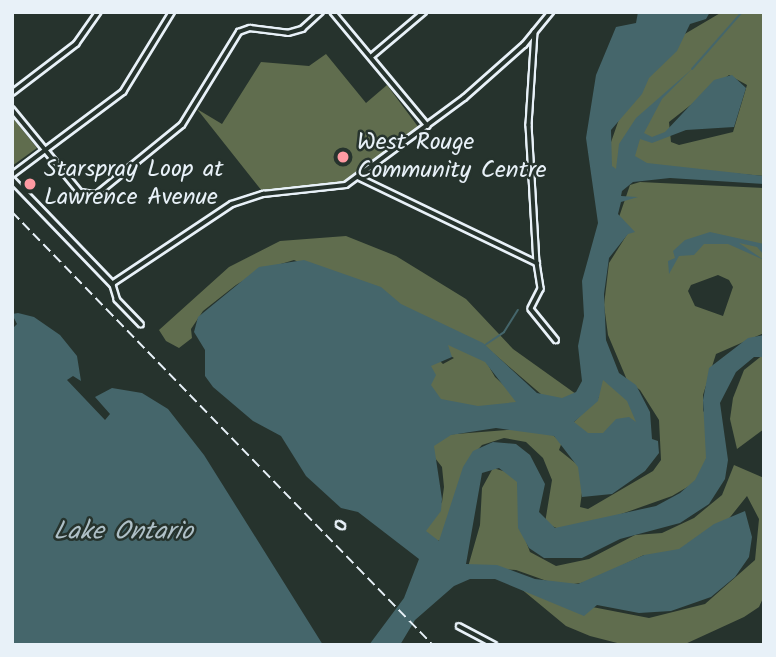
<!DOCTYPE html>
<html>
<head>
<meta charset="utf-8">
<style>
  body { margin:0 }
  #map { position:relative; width:776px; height:657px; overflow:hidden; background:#26332d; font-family:Kalam,sans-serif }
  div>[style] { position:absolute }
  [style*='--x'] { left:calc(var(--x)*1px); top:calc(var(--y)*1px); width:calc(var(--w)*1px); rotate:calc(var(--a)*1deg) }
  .green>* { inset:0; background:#606d4e }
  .water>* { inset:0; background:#45666b }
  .stream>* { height:2px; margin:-1px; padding:0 1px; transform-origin:1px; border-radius:1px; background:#45666b }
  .roads { filter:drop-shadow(2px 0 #e8f1f8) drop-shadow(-2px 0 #e8f1f8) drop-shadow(0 2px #e8f1f8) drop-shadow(0 -2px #e8f1f8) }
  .minor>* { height:3.5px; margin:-1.75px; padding:0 1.75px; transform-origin:1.75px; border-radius:1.75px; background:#26332d }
  .tertiary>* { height:5px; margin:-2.5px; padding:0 2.5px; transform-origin:2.5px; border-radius:2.5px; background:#26332d }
  .rail>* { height:2px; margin-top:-1px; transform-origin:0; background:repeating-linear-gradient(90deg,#e8f1f8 0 10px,transparent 0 15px) }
  .dots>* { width:19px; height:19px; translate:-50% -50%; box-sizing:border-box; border:4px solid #26332d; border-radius:50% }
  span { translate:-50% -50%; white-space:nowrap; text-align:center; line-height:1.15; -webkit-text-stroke:5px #26332d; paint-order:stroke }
  .poi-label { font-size:24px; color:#e8f1f8 }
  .left { translate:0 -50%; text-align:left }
  .water-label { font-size:26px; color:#afc0c7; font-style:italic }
  .frame { position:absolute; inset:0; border:14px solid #e8f1f8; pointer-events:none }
</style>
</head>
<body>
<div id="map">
  <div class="green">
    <div style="clip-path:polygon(evenodd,722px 12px,764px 12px,764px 176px,640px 165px,631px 159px,643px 127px,619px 171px,612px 176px,610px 145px,625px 102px,683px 35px,722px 12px,729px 75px,747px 85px,733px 132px,679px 145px,671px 142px,669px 122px,729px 75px)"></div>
    <div style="clip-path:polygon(326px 54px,366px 103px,387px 85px,419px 128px,356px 176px,337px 185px,262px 191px,197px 109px,222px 124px,261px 62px,309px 66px)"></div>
    <div style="clip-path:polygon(12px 117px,37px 148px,12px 166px)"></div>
    <div style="clip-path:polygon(evenodd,640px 182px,764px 188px,764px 333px,716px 354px,703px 395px,703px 410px,715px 439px,696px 482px,672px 496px,596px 523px,561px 530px,545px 523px,552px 480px,543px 458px,526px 442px,504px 438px,482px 445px,474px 454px,444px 542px,425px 537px,420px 532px,442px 502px,444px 487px,442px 467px,428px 449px,443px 435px,519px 429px,551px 434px,562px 442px,559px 450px,579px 466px,584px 478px,580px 507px,588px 509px,653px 471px,661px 460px,659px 420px,640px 390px,627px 380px,608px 335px,604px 305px,609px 263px,628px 233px,619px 217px,630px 185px,640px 182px,718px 275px,729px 280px,733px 287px,723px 316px,695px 306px,688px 291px,691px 285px,718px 275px)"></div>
    <div style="clip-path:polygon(346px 236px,396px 256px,466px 299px,513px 349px,576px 394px,563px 403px,549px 401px,484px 345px,294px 260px,261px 270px,236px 285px,203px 311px,191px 329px,192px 338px,179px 348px,166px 341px,159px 330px,229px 267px,280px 241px)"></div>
    <div style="clip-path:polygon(396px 325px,447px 340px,484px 358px,495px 377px,524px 404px,463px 411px,405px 393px,437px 358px,443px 364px,454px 358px)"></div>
    <div style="clip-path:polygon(764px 354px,764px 429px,737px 449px,730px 419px,733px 398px,744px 370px)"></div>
    <div style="clip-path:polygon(598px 366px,628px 397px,642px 425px,610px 457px,573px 423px,599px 397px)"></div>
    <div style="clip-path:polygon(734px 465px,764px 478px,764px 596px,759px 607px,744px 617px,683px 645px,625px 645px,590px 636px,566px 626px,514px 583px,582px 605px,649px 618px,705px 604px,755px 560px,759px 519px,747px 496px,727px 521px,672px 555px,644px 555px,587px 582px,561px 586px,516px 570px,468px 567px,480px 525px,482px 488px,493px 468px,517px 475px,521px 528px,530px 552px,556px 566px,589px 559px,635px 535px,662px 533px,694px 518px,722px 495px)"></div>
  </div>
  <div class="water">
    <div style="clip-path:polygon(evenodd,638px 12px,710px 12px,706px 19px,690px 24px,677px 51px,649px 78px,642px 94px,611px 130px,612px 166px,616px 169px,619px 144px,636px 118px,692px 69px,662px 99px,644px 133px,652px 137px,665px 132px,714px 80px,732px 75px,746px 88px,734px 127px,686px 130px,652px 143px,640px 139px,635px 156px,647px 163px,764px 176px,764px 184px,670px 178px,633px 182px,622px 191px,621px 196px,638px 197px,621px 202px,618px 214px,635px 232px,628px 234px,609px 258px,604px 294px,606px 340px,619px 373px,636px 385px,650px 412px,652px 439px,658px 441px,659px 453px,645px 471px,612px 494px,582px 497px,578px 467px,554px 436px,496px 428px,451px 435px,434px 446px,442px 499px,441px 511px,426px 531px,439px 541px,463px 467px,473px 451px,493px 442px,516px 444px,530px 455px,545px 484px,539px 512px,555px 528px,656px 506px,680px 493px,695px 480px,706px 458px,703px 400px,709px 368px,748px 338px,764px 335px,764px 357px,754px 357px,736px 372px,720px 403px,728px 460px,725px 479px,709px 504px,680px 523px,620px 539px,582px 558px,544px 558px,529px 548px,518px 528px,517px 482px,499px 468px,482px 473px,466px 564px,497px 565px,535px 579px,578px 584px,644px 555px,679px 549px,714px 524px,745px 511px,752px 537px,749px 557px,735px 577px,711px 597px,671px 611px,639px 613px,597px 605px,584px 616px,495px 579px,470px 579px,454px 586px,415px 620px,400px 645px,369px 645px,404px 598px,419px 559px,358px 512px,341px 508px,306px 476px,281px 436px,253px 421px,213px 387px,205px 376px,205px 350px,194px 332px,198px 317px,259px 267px,304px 260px,381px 287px,401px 304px,483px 343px,537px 393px,562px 398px,576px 392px,582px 381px,578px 346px,584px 316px,582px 281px,598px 223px,586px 138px,596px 75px,616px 27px,636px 23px,638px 12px,448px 345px,485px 362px,516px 402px,478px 406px,441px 399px,431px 385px,436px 375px,431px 366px,452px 357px,448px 345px,638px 12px,603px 380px,627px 401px,636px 422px,629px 417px,616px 419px,603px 433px,588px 433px,574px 422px,598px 401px,603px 380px)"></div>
    <div style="clip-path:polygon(710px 232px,764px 244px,764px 255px,757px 247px,739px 243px,764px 260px,728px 244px,704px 244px,694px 255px,679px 256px,669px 274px,668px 261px,675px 258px,673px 251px,685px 240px)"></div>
    <div style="clip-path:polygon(18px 313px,34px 317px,60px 335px,77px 356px,81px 381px,73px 376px,67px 380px,105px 420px,110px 414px,95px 397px,112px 388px,142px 393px,168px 409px,204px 455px,323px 645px,12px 645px,12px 329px,17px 324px,12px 314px)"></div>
  </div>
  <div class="stream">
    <div style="--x:692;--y:69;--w:76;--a:-48.7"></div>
    <div style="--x:485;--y:345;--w:23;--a:-34"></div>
    <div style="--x:504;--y:332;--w:26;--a:-58"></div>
  </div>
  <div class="roads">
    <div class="minor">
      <div style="--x:333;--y:12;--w:148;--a:50.2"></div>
      <div style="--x:535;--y:32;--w:93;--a:93.7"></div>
      <div style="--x:529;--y:125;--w:138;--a:86.7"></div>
      <div style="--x:372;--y:56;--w:68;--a:-40.2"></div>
      <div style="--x:12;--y:93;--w:81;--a:-37.4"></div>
      <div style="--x:76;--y:44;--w:39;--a:-55"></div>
      <div style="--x:12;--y:109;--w:107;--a:50.7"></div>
      <div style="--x:80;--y:192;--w:17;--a:7"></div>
      <div style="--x:97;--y:194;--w:109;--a:-39.1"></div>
      <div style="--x:182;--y:125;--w:109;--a:-58.5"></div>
      <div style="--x:239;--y:32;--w:12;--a:-20"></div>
      <div style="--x:250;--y:28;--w:38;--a:7"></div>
      <div style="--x:288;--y:33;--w:15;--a:-16"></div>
      <div style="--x:302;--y:29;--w:25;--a:-42"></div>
      <div style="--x:12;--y:175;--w:139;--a:-36.8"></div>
      <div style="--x:123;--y:92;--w:94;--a:-58.5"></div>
      <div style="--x:358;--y:177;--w:199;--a:25.7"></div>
      <div style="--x:537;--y:263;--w:26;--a:81"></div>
      <div style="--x:541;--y:289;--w:22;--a:117"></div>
      <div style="--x:531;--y:309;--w:40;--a:51"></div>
      <div style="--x:141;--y:325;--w:35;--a:-134"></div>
      <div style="--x:117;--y:300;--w:17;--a:-107"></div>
      <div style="--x:112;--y:284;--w:144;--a:-33.7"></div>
      <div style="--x:232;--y:204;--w:33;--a:-18"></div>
      <div style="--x:263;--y:194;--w:83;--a:-6.2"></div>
      <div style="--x:346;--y:185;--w:147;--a:-36.4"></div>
      <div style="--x:464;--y:98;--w:80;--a:-41.5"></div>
      <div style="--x:524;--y:45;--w:43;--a:-50.7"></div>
      <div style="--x:339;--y:524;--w:4;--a:34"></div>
      <div style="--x:459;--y:626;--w:40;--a:28"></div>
    </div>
    <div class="tertiary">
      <div style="--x:12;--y:180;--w:144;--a:46.1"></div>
    </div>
  </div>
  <div class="rail">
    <div style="--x:12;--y:212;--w:604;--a:45.81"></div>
  </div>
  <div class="dots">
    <div style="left:343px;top:157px;background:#ff9aa2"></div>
    <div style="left:30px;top:184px;background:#ff9aa2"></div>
  </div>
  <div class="poi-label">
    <span class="left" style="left:357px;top:157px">West Rouge<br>Community Centre</span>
    <span class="left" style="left:44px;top:184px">Starspray Loop at<br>Lawrence Avenue</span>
  </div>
  <div class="water-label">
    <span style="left:123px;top:533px">Lake Ontario</span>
  </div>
  <div class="frame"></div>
</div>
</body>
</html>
